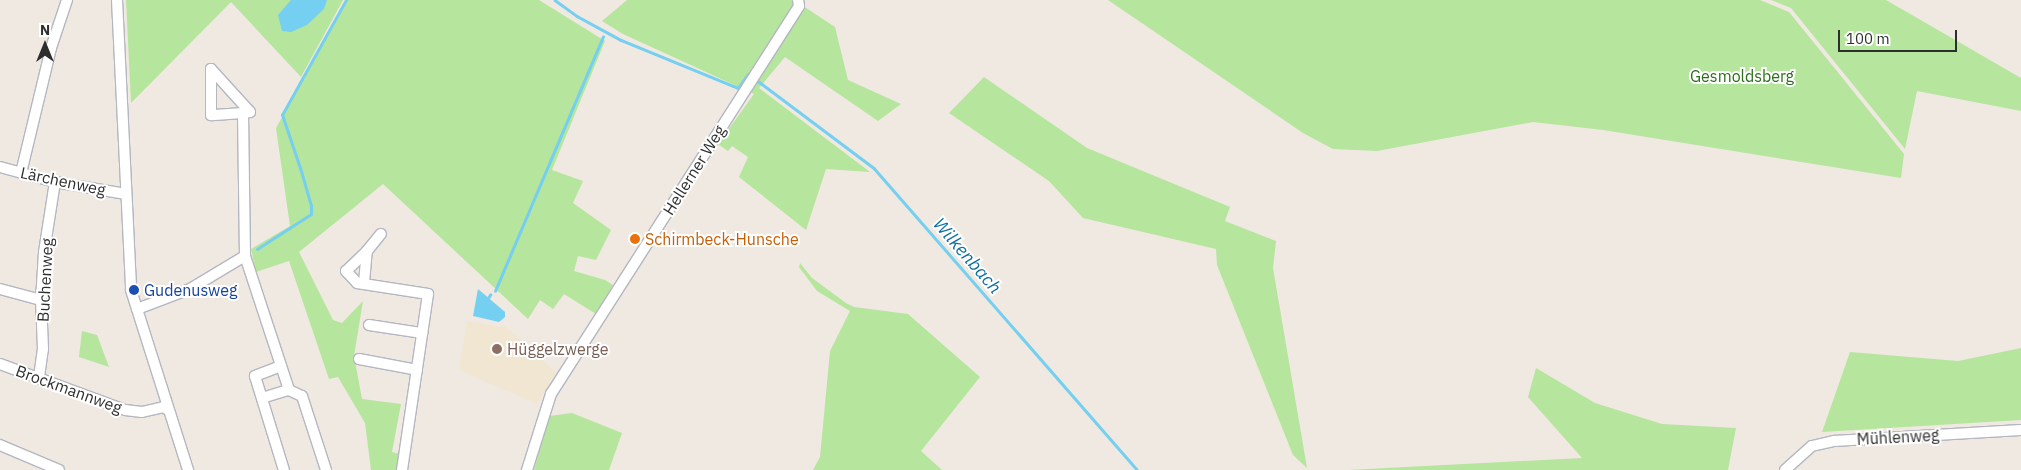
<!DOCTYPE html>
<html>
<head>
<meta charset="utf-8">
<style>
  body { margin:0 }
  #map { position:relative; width:2021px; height:470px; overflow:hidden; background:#efe9e1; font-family:"IBM Plex Sans",sans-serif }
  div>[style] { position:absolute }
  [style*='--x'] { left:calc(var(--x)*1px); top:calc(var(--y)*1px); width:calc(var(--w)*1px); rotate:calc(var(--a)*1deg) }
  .education>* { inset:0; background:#f0e6d1 }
  .green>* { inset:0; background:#b6e59e }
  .water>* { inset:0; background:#75cff0 }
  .stream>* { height:2.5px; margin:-1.25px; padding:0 1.25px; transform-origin:1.25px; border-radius:1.25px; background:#75cff0 }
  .roads { filter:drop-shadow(1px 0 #b4b7c1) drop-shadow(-1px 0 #b4b7c1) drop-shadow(0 1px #b4b7c1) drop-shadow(0 -1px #b4b7c1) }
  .minor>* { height:10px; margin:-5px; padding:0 5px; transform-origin:5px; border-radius:5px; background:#fff }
  .dots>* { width:14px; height:14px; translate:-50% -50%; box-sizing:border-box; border:2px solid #fff; border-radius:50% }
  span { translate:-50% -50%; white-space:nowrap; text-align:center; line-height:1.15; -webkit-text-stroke:4px #fff; paint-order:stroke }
  .park-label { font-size:16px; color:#2c6e1b }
  .street-label { font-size:16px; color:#2e2e2e }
  .food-label { font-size:16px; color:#c56008 }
  .left { translate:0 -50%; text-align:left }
  .transit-label { font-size:16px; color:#164399 }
  .education-label { font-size:16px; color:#785e54 }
  .water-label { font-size:18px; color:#0d6fa3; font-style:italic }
  .north { position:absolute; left:20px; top:20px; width:50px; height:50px; -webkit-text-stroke:4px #fff; paint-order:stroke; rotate:0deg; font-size:14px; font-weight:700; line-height:20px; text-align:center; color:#2e2e2e }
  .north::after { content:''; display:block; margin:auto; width:18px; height:22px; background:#2e2e2e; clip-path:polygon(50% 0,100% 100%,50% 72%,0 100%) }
  .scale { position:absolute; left:1838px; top:30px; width:119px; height:22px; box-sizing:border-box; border:2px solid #2e2e2e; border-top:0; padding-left:6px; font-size:15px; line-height:18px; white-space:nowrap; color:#2e2e2e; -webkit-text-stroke:4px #fff; paint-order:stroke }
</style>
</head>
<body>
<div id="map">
  <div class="education">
    <div style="clip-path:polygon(467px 321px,501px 327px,504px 325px,557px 373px,537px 404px,459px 370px)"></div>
  </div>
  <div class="green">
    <div style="clip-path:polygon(126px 0,343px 0,301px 77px,231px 2px,131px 103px)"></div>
    <div style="clip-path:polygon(348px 0,539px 0,605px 41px,552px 170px,583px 181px,573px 203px,611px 230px,596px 260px,578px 256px,574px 271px,605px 280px,613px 285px,596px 314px,564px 294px,553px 309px,540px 300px,528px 319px,383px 184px,299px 252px,333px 320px,342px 323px,363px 301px,354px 356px,362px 399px,401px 404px,392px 452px,400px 454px,398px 470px,371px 470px,365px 423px,338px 377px,329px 379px,289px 261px,256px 272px,251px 249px,290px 226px,276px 128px)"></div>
    <div style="clip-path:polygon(627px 0,794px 0,835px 27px,848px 80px,901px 104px,878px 121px,785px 57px,759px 88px,870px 172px,826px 169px,806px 230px,739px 177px,748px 157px,732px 146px,728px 151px,718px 144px,754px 94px,623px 34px,602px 21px)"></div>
    <div style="clip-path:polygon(1108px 0,1760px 0,1789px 12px,1904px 154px,1901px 178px,1603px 130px,1533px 122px,1377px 151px,1333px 149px,1303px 133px)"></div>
    <div style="clip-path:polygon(1771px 0,1886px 0,2021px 78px,2021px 111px,1917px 91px,1905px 149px,1791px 8px)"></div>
    <div style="clip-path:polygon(984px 77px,1087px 148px,1230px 207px,1225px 221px,1276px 241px,1273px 268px,1307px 468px,1293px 455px,1217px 265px,1216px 249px,1083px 218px,1049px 181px,949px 113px)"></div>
    <div style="clip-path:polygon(800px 263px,812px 278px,846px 303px,854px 307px,908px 314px,980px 377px,921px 451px,942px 470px,813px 470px,820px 457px,830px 351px,850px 311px,817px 291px,799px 267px)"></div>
    <div style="clip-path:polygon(82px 331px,97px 335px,109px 367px,79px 357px)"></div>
    <div style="clip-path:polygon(2021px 348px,2021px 420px,1822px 432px,1850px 352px,1958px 361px)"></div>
    <div style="clip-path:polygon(1536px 368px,1595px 403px,1662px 424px,1736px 428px,1728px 470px,1348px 470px,1582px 458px,1528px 397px)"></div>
    <div style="clip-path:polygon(572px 413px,622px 433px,609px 470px,534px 470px,549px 416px)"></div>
  </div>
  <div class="water">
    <div style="clip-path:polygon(291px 0,327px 0,324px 9px,307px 25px,291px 32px,282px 31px,278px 15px)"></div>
    <div style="clip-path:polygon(478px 289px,505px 312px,505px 317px,499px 322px,473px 316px)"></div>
  </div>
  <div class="stream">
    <div style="--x:555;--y:0;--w:27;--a:36"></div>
    <div style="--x:577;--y:16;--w:50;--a:28.6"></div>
    <div style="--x:621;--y:40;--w:126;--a:22.3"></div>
    <div style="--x:738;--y:88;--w:17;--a:-54"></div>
    <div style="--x:758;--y:81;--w:145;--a:36.9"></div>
    <div style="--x:874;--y:168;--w:400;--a:48.9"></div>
    <div style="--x:257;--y:249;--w:64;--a:-32.9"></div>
    <div style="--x:311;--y:214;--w:8;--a:-90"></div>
    <div style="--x:311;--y:206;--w:36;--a:-106"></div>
    <div style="--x:301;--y:171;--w:59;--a:-108.7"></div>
    <div style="--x:282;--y:115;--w:132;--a:-60.9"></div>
    <div style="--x:495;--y:291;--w:276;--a:-67"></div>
    <div style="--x:488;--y:298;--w:4;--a:-56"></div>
  </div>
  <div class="roads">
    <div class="minor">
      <div style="--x:117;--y:0;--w:290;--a:87.2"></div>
      <div style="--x:131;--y:290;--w:189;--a:72.4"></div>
      <div style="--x:243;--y:113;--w:32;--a:176"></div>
      <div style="--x:211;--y:115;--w:46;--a:-90"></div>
      <div style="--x:211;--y:69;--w:58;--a:47.8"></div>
      <div style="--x:250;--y:112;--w:7;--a:172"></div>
      <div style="--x:243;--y:113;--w:143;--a:89.2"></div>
      <div style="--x:245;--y:256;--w:141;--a:71.8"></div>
      <div style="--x:0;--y:167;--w:57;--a:15.3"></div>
      <div style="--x:55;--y:182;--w:72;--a:9.6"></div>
      <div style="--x:21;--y:173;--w:129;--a:-76.5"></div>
      <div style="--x:51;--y:48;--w:51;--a:-71.6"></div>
      <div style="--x:367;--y:251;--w:29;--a:136"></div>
      <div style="--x:346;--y:271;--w:16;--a:47"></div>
      <div style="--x:357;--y:283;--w:72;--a:8.8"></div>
      <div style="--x:428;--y:294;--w:178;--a:98.4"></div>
      <div style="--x:364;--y:283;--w:32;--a:-85"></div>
      <div style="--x:367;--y:251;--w:22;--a:-51"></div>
      <div style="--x:0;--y:289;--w:42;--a:15"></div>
      <div style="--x:137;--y:309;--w:57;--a:-20.7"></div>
      <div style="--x:190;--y:289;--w:64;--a:-31"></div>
      <div style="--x:369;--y:325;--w:54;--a:8.6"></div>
      <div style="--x:359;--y:359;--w:59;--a:10.7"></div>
      <div style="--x:0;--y:364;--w:133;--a:20.2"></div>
      <div style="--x:125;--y:410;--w:17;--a:7"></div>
      <div style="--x:142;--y:412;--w:23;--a:-13"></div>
      <div style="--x:164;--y:407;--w:5;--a:37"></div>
      <div style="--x:281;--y:366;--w:28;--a:159"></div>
      <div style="--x:255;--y:376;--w:98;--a:72.9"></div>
      <div style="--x:39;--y:377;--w:28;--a:-82"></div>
      <div style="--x:43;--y:349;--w:49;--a:-92.3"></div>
      <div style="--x:41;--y:300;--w:48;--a:-86.4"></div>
      <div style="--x:44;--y:252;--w:71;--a:-81.1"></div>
      <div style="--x:262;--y:398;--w:28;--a:-17"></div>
      <div style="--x:289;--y:390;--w:14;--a:25"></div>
      <div style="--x:302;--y:396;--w:78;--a:72"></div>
      <div style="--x:0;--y:445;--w:64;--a:23"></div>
      <div style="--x:527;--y:470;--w:80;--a:-72.5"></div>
      <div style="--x:551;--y:394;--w:460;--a:-57.4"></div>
      <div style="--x:799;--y:6;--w:6;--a:-99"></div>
      <div style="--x:1785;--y:470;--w:36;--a:-42"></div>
      <div style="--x:1812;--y:446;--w:23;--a:-13"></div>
      <div style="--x:1834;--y:441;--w:187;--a:-3.4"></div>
    </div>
  </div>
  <div class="dots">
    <div style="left:635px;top:239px;background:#e8710a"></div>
    <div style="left:134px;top:290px;background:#1a4fb4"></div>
    <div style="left:497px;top:349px;background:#8d6e63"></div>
  </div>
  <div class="park-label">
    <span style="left:1742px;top:76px">Gesmoldsberg</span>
  </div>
  <div class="street-label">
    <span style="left:694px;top:170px;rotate:-58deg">Hellerner Weg</span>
    <span style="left:63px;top:181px;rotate:12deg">Lärchenweg</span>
    <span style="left:45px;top:280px;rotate:-87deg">Buchenweg</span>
    <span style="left:69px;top:389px;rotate:20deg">Brockmannweg</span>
    <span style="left:1898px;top:437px;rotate:-3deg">Mühlenweg</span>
  </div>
  <div class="food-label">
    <span class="left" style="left:645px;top:239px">Schirmbeck-Hunsche</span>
  </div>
  <div class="transit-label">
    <span class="left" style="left:144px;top:290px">Gudenusweg</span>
  </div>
  <div class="education-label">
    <span class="left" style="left:507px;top:349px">Hüggelzwerge</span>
  </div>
  <div class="water-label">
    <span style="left:967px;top:256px;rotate:49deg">Wilkenbach</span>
  </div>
  <div class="north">N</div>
  <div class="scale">100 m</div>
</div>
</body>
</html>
